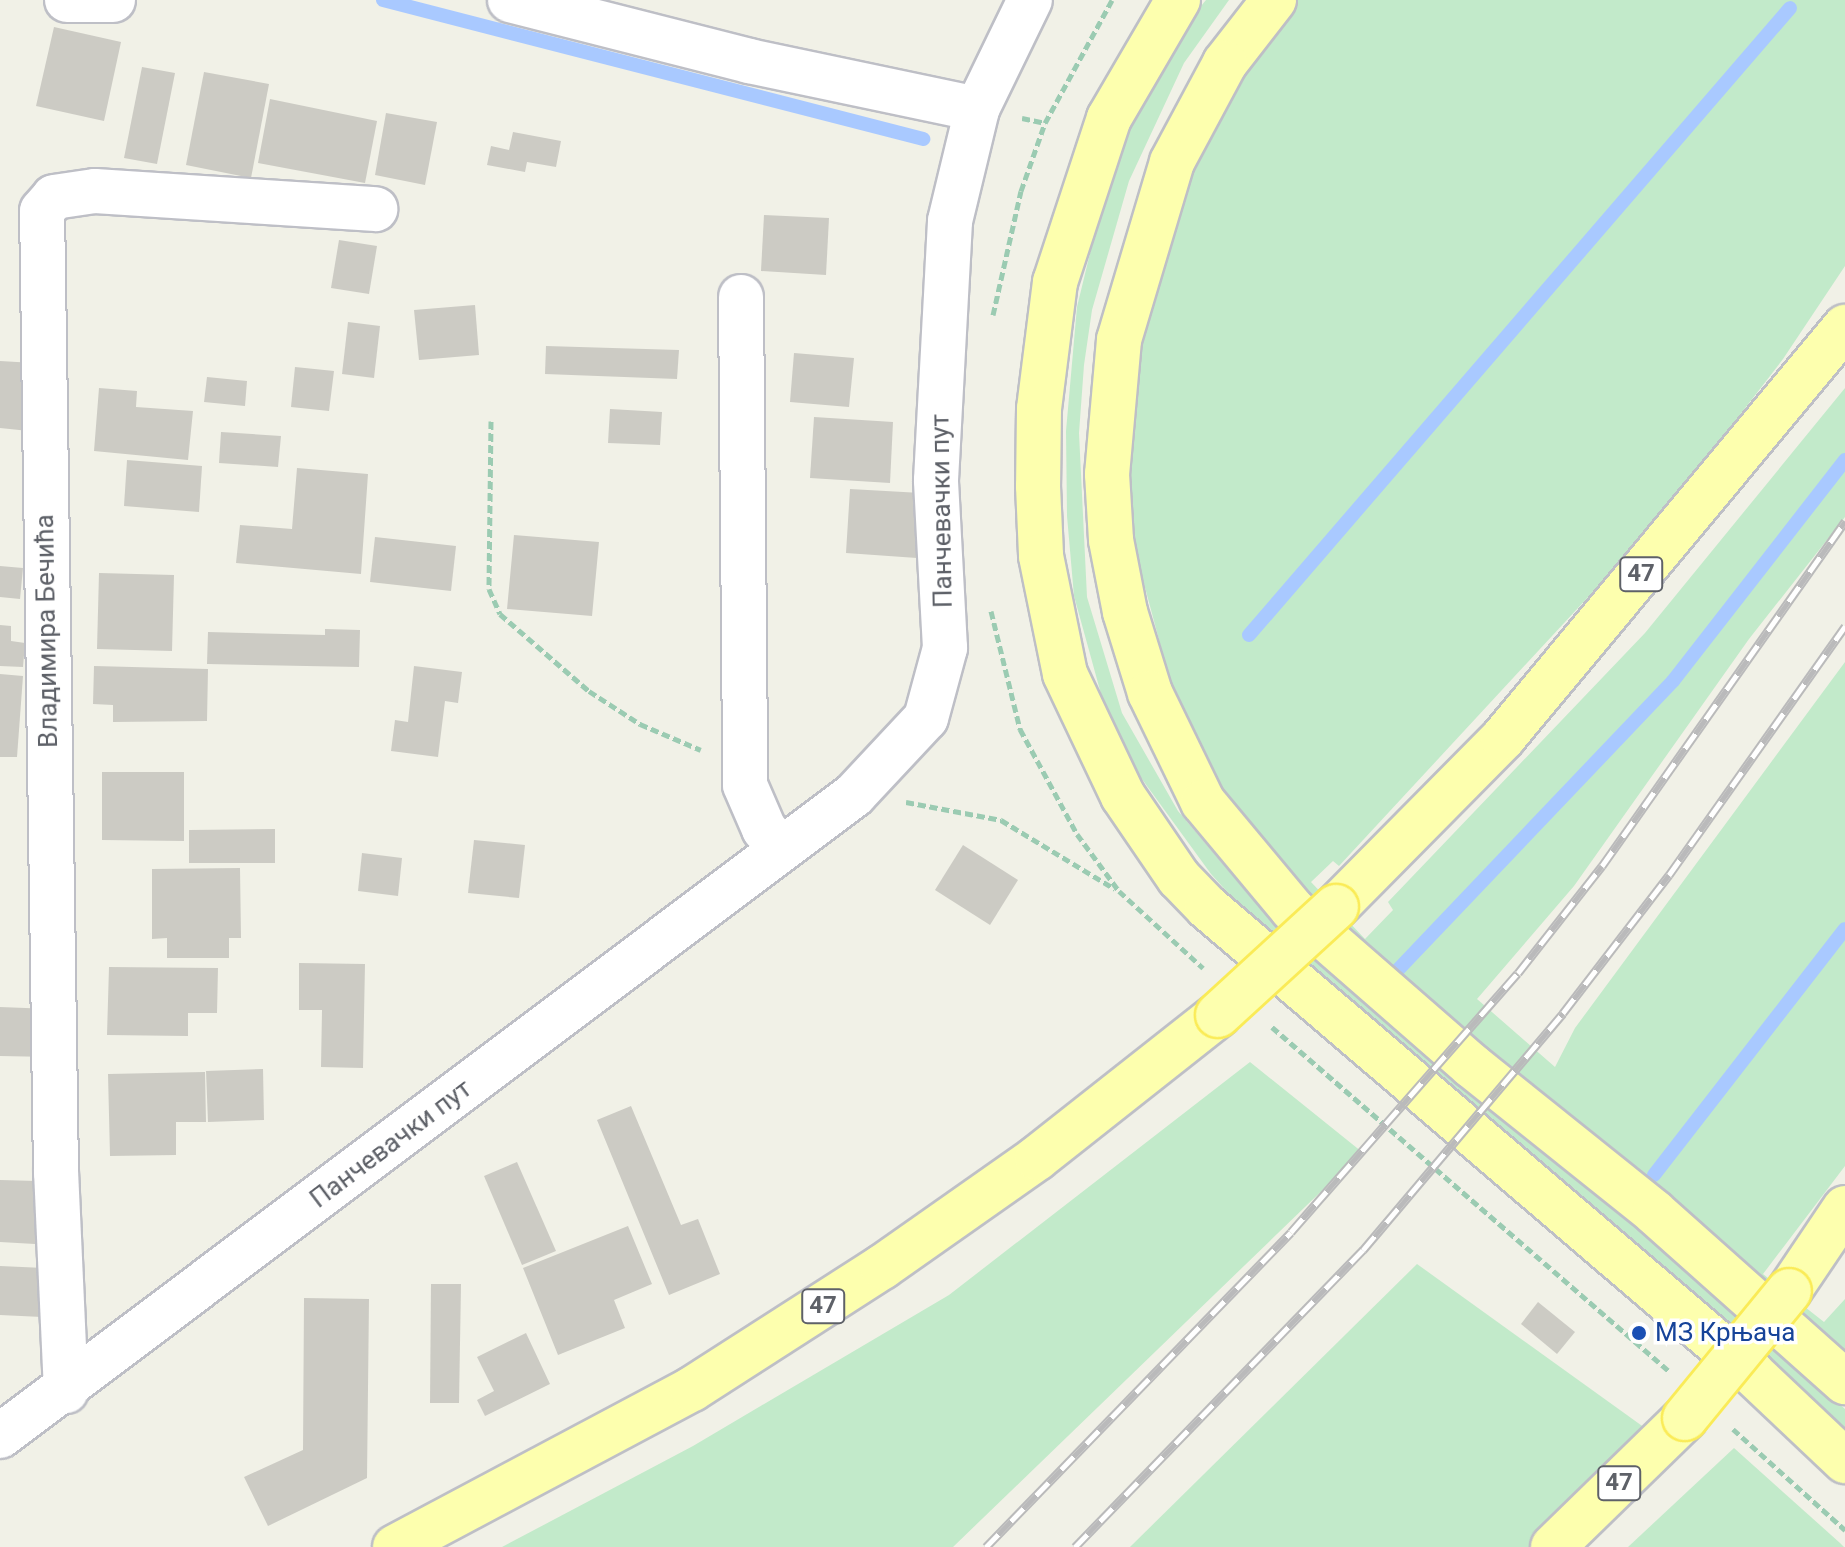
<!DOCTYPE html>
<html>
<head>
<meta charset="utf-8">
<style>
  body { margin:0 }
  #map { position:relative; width:1845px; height:1547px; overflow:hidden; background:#f1f1e7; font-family:Roboto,sans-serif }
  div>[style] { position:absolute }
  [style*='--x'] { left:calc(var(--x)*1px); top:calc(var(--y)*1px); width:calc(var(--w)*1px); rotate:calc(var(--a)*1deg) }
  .green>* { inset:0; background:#c2eaca }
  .stream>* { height:14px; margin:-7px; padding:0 7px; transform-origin:7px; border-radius:7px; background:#a9c9ff }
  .building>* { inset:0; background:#cccbc4 }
  .path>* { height:5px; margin-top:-2.5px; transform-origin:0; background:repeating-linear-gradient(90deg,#9bcbb2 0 8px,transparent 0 12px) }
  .roads { filter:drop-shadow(2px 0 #bebfc6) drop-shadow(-2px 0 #bebfc6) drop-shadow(0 2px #bebfc6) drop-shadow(0 -2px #bebfc6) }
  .street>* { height:44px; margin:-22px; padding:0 22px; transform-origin:22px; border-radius:22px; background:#fff }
  .primary>* { height:44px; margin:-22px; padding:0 22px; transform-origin:22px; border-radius:22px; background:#fdffae }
  .rail>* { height:9px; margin-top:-4.5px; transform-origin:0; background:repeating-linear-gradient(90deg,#fff 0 18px,#bababb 0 36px); box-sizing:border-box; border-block:2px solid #bababb }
  .bridges { filter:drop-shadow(2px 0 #faeb57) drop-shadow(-2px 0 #faeb57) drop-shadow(0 2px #faeb57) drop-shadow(0 -2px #faeb57) }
  .primary-bridge>* { height:44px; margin:-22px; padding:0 22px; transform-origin:22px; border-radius:22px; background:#fdffae }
  .dots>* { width:22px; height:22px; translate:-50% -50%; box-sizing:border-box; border:4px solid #fff; border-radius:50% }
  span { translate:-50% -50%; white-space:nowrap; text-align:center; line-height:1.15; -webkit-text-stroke:7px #fff; paint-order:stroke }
  .shield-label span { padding:2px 6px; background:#fff; border:2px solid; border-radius:6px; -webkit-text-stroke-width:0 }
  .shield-label { font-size:24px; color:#5e6168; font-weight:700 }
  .street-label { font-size:26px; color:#5e6168 }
  .transit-label { font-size:26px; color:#164399 }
  .left { translate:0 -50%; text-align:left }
</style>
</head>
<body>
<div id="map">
  <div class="green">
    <div style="clip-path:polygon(1206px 0,1229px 0,1184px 63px,1129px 181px,1092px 310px,1084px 365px,1079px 433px,1087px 597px,1122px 713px,1178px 811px,1266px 915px,1778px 1348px,1845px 1409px,1845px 1434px,1712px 1309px,1250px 917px,1211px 874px,1131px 764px,1106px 712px,1074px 596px,1067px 516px,1066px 431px,1077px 307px,1117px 142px,1184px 27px)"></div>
    <div style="clip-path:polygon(1298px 0,1845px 0,1845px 266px,1783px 359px,1695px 473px,1590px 595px,1339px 866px,1333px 861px,1311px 882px,1365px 939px,1393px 910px,1388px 902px,1645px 633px,1845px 388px,1845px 517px,1749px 639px,1574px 886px,1477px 999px,1555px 1067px,1575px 1028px,1845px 662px,1845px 1166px,1763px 1274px,1824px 1322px,1845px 1299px,1845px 1355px,1292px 885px,1218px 787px,1169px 677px,1132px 539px,1127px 472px,1138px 346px,1166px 241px,1207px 132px,1254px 47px)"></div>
    <div style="clip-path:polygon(1250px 1062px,1362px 1152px,953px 1547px,502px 1547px,693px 1446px,949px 1295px)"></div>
    <div style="clip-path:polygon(1417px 1264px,1645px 1428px,1546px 1547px,1130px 1547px)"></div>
    <div style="clip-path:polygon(1734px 1448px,1840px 1543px,1844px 1547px,1628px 1547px)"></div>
  </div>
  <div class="stream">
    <div style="--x:383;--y:0;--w:558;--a:14.43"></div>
    <div style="--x:1249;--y:635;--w:828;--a:-49.21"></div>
    <div style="--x:1393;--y:975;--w:406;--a:-46.4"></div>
    <div style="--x:1673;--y:681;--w:280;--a:-52.1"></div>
    <div style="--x:1654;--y:1175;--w:311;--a:-52.2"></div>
  </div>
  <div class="building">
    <div style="clip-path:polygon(54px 27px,121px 42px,104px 121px,36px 106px)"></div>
    <div style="clip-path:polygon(142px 67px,175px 73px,157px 164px,124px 158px)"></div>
    <div style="clip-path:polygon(204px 72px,269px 84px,251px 178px,186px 165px)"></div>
    <div style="clip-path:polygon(270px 99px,377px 121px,365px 183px,258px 163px)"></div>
    <div style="clip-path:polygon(386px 113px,437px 122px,425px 185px,375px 175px)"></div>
    <div style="clip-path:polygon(513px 132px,561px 141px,556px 167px,527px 162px,525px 172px,487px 165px,491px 146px,509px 150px)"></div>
    <div style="clip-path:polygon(764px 215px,829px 218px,826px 275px,761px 271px)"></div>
    <div style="clip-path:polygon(339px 240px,377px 246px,369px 294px,331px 288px)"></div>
    <div style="clip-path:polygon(475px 305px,479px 355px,419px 360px,414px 310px)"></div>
    <div style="clip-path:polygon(348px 322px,380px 326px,374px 378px,342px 374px)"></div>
    <div style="clip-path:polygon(546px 346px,679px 350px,677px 379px,545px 374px)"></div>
    <div style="clip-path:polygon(794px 353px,854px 358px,849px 407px,790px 402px)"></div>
    <div style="clip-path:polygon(0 361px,34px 363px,29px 431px,0 428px)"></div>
    <div style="clip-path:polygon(295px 367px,334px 371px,329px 411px,291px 407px)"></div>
    <div style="clip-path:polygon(207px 377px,247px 381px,245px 406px,204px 402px)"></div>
    <div style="clip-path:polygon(99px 388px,137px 391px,136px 407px,193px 411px,188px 460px,94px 451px)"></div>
    <div style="clip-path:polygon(610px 409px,662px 412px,660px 445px,608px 443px)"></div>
    <div style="clip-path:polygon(814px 417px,893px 422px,890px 483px,810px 478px)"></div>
    <div style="clip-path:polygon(221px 432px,281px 436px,278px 467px,219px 463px)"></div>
    <div style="clip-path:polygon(127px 460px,202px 466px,199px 512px,124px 506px)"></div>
    <div style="clip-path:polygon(297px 468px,368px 474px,361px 574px,236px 563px,240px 525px,292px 529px)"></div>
    <div style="clip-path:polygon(850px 489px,921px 493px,917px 558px,846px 553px)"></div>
    <div style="clip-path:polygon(514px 535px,599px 542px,592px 616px,507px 609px)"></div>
    <div style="clip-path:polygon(375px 537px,456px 546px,451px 591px,370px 582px)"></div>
    <div style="clip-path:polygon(0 566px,23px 568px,20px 599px,0 597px)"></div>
    <div style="clip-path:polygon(99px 573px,174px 575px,172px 651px,97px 649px)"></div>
    <div style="clip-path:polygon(0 625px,11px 626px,11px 641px,25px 643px,23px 667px,0 666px)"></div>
    <div style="clip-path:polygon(325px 629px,360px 630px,359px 667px,207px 664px,208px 632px,325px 635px)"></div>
    <div style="clip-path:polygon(94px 666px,208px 669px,207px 721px,113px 722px,113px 705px,93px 704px)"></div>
    <div style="clip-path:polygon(414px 666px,462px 672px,458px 703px,445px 701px,438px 757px,391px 751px,395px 720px,408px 722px)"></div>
    <div style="clip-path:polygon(0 674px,23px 676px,17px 757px,0 757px)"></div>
    <div style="clip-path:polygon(102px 772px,184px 772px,184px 841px,102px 840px)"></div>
    <div style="clip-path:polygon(275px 829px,275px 863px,189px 863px,189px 830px)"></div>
    <div style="clip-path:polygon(474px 840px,525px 845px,519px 898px,468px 893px)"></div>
    <div style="clip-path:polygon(963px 845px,1018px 880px,990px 925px,935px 890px)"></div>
    <div style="clip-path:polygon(362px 853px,402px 858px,398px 896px,358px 891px)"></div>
    <div style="clip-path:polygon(240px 868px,241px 938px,229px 938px,229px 958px,167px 958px,167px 938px,152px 939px,152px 869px)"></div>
    <div style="clip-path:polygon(299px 963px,365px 964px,363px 1068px,321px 1067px,322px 1010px,299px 1010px)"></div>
    <div style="clip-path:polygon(109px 967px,218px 968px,217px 1013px,188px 1013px,188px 1036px,107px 1035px)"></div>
    <div style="clip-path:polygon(0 1007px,51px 1009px,51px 1057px,0 1056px)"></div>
    <div style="clip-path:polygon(263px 1069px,264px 1120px,208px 1122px,206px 1071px)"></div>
    <div style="clip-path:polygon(205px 1072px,206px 1122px,176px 1122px,176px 1155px,110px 1156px,108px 1074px)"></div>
    <div style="clip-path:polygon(631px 1106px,681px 1225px,698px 1219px,720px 1274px,669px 1295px,597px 1120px)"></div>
    <div style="clip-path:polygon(517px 1162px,556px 1251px,522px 1265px,484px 1176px)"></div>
    <div style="clip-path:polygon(0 1180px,37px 1181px,35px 1244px,0 1242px)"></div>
    <div style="clip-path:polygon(628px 1226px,652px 1284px,614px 1300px,625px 1328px,558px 1355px,523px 1268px)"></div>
    <div style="clip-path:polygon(0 1266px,44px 1268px,42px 1317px,0 1315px)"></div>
    <div style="clip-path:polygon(431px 1284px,461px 1284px,459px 1403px,430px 1403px)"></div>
    <div style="clip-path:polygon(304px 1298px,369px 1299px,367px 1478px,268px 1526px,244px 1477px,303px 1450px)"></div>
    <div style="clip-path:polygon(1538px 1302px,1575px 1332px,1557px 1354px,1521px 1324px)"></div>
    <div style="clip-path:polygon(526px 1333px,550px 1384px,485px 1416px,477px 1400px,494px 1391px,477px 1357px)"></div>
  </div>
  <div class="path">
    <div style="--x:1022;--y:118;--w:24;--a:12"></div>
    <div style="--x:993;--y:315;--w:127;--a:-77.3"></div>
    <div style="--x:1021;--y:191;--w:72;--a:-70.6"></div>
    <div style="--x:1045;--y:123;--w:140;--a:-61.4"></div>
    <div style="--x:491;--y:421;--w:168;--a:90.7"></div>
    <div style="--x:489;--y:589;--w:27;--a:66"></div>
    <div style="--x:500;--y:614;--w:118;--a:40.9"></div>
    <div style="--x:589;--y:691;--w:61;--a:32.9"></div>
    <div style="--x:640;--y:724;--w:66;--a:23.1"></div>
    <div style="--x:991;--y:611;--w:122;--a:76.2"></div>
    <div style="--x:1020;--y:729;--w:119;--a:61.5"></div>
    <div style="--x:1077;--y:834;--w:71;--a:53.6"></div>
    <div style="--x:1119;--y:891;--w:114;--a:42.5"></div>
    <div style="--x:906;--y:802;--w:97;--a:10.7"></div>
    <div style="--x:1001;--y:820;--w:133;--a:31.2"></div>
    <div style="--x:1272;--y:1027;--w:525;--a:40.91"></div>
    <div style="--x:1733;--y:1429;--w:151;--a:42"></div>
  </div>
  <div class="roads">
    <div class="street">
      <div style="--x:67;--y:0;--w:46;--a:0"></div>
      <div style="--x:510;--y:0;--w:247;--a:14.3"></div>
      <div style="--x:749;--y:61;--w:233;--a:11.9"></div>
      <div style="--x:741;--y:297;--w:488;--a:89.5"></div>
      <div style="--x:745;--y:785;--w:48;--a:66.6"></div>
      <div style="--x:764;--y:829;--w:25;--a:48"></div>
      <div style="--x:66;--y:1391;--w:218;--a:-92.6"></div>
      <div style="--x:56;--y:1173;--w:962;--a:-90.83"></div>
      <div style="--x:42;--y:211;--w:18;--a:-49"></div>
      <div style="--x:54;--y:197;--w:41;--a:-8.3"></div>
      <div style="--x:95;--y:191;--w:281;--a:3.7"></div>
      <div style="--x:0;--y:1436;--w:1068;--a:-36.89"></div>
      <div style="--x:854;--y:795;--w:105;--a:-46.9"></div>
      <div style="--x:926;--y:718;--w:73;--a:-74.8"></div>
      <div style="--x:945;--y:648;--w:168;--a:-93.1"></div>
      <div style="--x:936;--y:480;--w:259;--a:-86.9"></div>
      <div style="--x:950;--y:221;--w:115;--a:-76.4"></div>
      <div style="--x:977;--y:109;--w:121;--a:-64.1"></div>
    </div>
    <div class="primary">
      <div style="--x:1178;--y:0;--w:137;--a:120.3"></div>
      <div style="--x:1109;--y:118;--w:173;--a:108.2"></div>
      <div style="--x:1055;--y:282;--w:128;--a:97.2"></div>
      <div style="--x:1039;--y:409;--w:77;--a:90.7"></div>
      <div style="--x:1038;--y:486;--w:70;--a:87.5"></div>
      <div style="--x:1041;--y:556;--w:120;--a:78.5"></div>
      <div style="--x:1065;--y:674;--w:135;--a:64.6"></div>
      <div style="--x:1123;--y:796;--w:99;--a:55.7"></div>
      <div style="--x:1179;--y:878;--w:40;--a:46"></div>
      <div style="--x:1207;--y:907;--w:718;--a:40.54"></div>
      <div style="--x:1753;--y:1374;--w:127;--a:43.4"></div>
      <div style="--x:1274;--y:0;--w:80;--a:127.9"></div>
      <div style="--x:1225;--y:63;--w:112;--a:118.2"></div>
      <div style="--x:1172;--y:162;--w:186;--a:106.6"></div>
      <div style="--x:1119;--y:340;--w:135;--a:95.1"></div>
      <div style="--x:1107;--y:474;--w:66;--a:86.5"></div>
      <div style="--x:1111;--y:540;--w:73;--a:79"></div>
      <div style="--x:1125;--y:612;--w:85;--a:72.8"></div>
      <div style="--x:1150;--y:693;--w:121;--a:64.1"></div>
      <div style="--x:1203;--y:802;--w:139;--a:50.2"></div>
      <div style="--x:1292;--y:909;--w:239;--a:41.1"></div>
      <div style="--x:1472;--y:1066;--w:233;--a:38.7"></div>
      <div style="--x:1654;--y:1212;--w:256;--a:41.7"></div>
      <div style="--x:1336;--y:907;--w:238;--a:-45.3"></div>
      <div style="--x:1503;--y:738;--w:535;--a:-50.24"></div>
      <div style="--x:1789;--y:1291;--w:100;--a:-56"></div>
      <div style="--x:395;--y:1547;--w:336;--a:-28"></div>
      <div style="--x:692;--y:1389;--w:226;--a:-32.7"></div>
      <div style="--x:882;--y:1267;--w:189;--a:-35.1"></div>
      <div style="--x:1037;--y:1158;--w:231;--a:-38.3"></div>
      <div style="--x:1553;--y:1547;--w:185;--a:-44.3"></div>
    </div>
  </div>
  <div class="rail">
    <div style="--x:986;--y:1547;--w:438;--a:-45.9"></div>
    <div style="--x:1291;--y:1232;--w:344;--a:-48.8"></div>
    <div style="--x:1518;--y:973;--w:136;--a:-51.9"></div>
    <div style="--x:1602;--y:866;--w:422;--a:-54.8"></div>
    <div style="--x:1075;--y:1547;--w:414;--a:-45.9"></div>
    <div style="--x:1363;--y:1250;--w:310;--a:-49.8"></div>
    <div style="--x:1563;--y:1013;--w:174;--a:-52.5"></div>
    <div style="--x:1669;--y:875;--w:305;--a:-54.7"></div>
  </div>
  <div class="bridges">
    <div class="primary-bridge">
      <div style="--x:1218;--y:1015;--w:160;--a:-42.5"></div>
      <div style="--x:1685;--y:1418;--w:164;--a:-50.7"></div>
    </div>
  </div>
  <div class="dots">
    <div style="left:1639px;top:1333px;background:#1a4fb4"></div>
  </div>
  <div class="shield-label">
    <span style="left:1641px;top:574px">47</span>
    <span style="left:823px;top:1306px">47</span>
    <span style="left:1619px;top:1483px">47</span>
  </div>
  <div class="street-label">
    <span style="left:942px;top:511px;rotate:-91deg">Панчевачки пут</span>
    <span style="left:47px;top:631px;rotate:-91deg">Владимира Бечића</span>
    <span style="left:391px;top:1144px;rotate:-37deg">Панчевачки пут</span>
  </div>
  <div class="transit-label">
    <span class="left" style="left:1655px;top:1333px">МЗ Крњача</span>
  </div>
</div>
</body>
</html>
